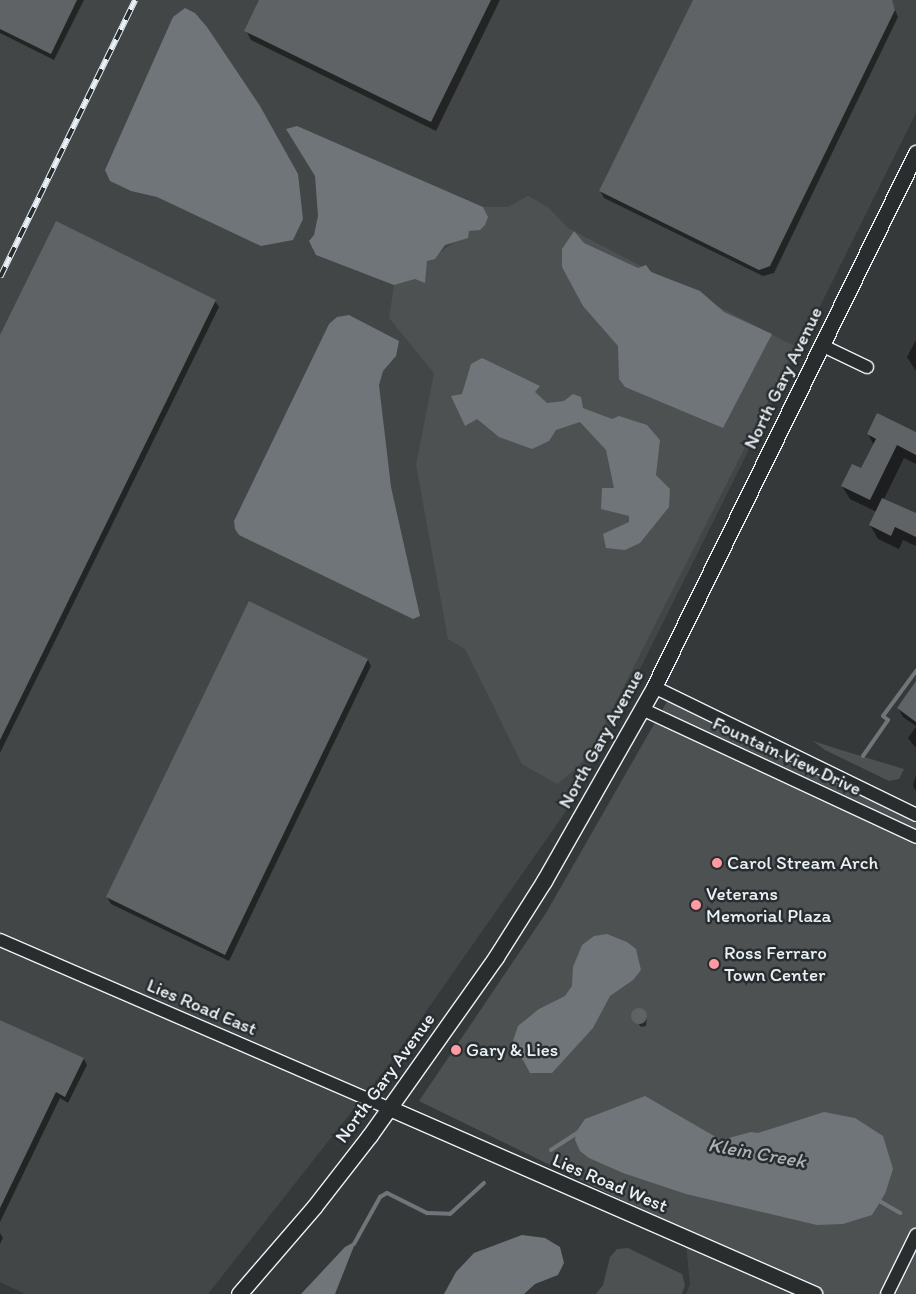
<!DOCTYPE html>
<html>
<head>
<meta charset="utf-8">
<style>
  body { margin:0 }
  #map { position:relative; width:916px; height:1294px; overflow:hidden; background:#35393a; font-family:Itim,sans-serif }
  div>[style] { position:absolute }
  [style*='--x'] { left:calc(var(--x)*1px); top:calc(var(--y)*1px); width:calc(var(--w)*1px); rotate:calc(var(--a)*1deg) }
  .built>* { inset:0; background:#424647 }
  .green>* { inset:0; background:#4d5152 }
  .water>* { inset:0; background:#707579 }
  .shadow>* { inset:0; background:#0007 }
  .stream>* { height:4px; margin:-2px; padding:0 2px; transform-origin:2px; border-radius:2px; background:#707579 }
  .building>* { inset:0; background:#5f6365 }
  .round { border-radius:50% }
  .roads { filter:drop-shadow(1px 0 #e8f1f8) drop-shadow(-1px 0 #e8f1f8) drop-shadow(0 1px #e8f1f8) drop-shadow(0 -1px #e8f1f8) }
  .minor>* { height:12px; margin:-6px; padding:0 6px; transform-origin:6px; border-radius:6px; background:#2a2d2e }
  .tertiary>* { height:15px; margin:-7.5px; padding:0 7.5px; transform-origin:7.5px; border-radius:7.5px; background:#2a2d2e }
  .rail>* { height:5.5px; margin-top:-2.75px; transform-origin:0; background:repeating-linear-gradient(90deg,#2a2d2e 0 11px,#e8f1f8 0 22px); box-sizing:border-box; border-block:1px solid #e8f1f8 }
  .dots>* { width:14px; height:14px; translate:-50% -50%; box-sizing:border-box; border:2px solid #2a2d2e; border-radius:50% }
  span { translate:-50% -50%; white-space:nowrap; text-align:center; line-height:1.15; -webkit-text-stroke:5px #2a2d2e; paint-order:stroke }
  .street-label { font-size:19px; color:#e8f1f8 }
  .poi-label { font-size:19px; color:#e8f1f8 }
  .left { translate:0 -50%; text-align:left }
  .water-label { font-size:20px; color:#acb3b8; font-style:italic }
</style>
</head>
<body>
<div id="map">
  <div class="built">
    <div style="clip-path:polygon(0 0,916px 0,916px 113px,578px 794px,390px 1063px,208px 1294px,25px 1294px,0 1282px)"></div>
    <div style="clip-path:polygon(686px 1245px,795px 1294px,686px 1294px,690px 1284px)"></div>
  </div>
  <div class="green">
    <div style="clip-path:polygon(528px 196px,548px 207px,568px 228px,796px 347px,593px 747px,577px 768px,557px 784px,522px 764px,465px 649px,448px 639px,416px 465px,434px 373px,389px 318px,394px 285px,459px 239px,483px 207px,508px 207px)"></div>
    <div style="clip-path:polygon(669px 698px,916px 820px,916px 1294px,814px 1294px,419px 1101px,546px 913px)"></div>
    <div style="clip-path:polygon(813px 741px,841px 750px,904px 769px,899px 779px,889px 781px,825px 750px)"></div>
    <div style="clip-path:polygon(628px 1248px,682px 1274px,685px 1285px,682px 1294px,596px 1294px,603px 1285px,610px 1257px,617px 1249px)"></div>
  </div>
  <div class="water">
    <div style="clip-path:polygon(185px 8px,195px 13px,207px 27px,260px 106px,298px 174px,303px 219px,293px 240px,261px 246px,157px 197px,131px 191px,110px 181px,105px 170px,173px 17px)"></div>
    <div style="clip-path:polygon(297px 126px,483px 207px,488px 217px,485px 225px,480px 230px,469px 231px,468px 238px,445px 245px,435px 259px,427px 261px,425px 283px,415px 279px,394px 285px,316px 255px,309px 241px,314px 235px,318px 216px,315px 176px,286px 129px)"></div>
    <div style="clip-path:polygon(574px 231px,584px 243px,638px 268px,646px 265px,651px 272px,700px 291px,724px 312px,772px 334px,723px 428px,625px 387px,619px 379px,618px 346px,583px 306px,562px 267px,562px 249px)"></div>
    <div style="clip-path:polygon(349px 315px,399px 341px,396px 356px,383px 371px,379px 385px,391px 487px,420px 616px,413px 619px,239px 535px,235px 529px,234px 521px,329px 324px,337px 317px)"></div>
    <div style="clip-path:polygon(482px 358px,540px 386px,535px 392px,547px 403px,564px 401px,573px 394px,581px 397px,583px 408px,612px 419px,619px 416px,647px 425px,660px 440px,656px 475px,670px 489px,669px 507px,640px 543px,625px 550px,606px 548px,603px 534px,629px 522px,629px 516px,601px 509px,602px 488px,614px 488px,606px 450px,580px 422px,556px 430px,549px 441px,532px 449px,499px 437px,477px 419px,465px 426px,451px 396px,462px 394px,471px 364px)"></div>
    <div style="clip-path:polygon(607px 934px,627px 942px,636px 949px,641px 970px,633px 980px,610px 996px,593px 1028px,552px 1073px,530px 1073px,523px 1060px,509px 1053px,518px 1026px,539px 1009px,565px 996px,572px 986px,573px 967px,582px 945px,594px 936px)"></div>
    <div style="clip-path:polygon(645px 1096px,721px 1140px,751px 1132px,758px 1133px,824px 1112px,855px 1118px,883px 1136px,893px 1169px,885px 1194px,872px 1215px,843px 1224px,817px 1225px,686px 1194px,623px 1173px,589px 1158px,580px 1151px,575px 1140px,576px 1132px,585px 1119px)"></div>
    <div style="clip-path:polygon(522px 1235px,545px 1238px,560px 1247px,564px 1263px,558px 1275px,535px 1284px,524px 1294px,444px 1294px,456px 1272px,474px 1253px)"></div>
    <div style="clip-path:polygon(356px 1241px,335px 1294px,301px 1294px,345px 1247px)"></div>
  </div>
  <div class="shadow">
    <div style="clip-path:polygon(0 0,84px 0,54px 60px,0 33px)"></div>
    <div style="clip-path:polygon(261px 0,500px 0,436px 131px,251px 40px,246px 31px)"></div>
    <div style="clip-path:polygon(694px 0,891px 0,898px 17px,774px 273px,763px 276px,604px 198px,600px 191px)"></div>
    <div style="clip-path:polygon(215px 301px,219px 307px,0 753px,0 338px)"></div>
    <div style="clip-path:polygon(916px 340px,916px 371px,907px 357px)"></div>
    <div style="clip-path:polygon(916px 433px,916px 464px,904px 458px,883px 501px,916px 517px,916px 546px,903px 540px,899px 549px,878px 539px,870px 525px,877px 512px,850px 499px,842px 486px,862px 470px,874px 445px,868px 434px)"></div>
    <div style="clip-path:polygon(368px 660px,371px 666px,229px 961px,111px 904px,107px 897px)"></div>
    <div style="clip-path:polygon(916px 683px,916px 726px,903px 717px,898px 708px)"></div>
    <div style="clip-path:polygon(916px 727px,916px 748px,908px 738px)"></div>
    <div style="clip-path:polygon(916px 775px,916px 791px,913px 786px)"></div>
    <div style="clip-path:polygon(639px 1009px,647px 1016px,646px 1026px,641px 1027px,632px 1015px)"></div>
    <div style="clip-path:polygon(0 1020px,84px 1059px,87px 1065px,68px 1103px,60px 1098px,0 1222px)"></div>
    <div style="clip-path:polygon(0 1233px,3px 1238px,0 1244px)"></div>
  </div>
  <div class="stream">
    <div style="--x:863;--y:756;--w:44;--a:-55.2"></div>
    <div style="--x:888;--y:720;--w:6;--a:-141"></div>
    <div style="--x:883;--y:716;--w:56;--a:-53.7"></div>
    <div style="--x:551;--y:1150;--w:33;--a:-33"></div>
    <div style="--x:876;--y:1199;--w:28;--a:30"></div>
    <div style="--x:354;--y:1244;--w:54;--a:-61"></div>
    <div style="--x:380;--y:1197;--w:8;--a:-30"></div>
    <div style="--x:387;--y:1193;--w:45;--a:26.6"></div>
    <div style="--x:427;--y:1213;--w:23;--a:2"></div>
    <div style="--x:450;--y:1214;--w:46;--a:-42.4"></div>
  </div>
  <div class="building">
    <div style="clip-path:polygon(0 0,77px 0,51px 54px,0 29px)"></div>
    <div style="clip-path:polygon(259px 0,491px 0,431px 122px,244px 31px)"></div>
    <div style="clip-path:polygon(693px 0,892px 0,895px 10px,770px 266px,759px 270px,599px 191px)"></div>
    <div style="clip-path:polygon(56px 221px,216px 300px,0 740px,0 335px)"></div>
    <div style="clip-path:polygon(877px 413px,916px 432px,916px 455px,897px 445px,870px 500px,841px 486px,852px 464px,861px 468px,876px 439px,867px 434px)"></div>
    <div style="clip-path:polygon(882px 498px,916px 513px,916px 537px,895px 527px,891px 536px,869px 525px)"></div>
    <div style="clip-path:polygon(249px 601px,368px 659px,225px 955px,106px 897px)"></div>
    <div style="clip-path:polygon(916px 681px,916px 722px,897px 708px)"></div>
    <div class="round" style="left:631px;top:1008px;width:16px;height:16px"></div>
    <div style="clip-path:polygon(0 1020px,84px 1058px,65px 1097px,56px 1092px,0 1208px)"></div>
  </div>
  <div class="roads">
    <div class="minor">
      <div style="--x:821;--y:345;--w:51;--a:25.6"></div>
      <div style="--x:654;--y:687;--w:292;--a:26"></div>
      <div style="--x:642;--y:709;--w:302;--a:25"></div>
      <div style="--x:0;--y:940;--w:424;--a:23.4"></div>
      <div style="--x:887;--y:1294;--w:66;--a:-63.8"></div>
    </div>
    <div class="tertiary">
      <div style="--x:389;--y:1108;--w:464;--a:23.6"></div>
      <div style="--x:239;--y:1294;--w:115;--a:-49.2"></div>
      <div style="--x:314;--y:1207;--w:91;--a:-52.1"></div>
      <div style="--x:370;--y:1135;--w:218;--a:-54.7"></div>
      <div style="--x:496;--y:957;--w:90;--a:-57.7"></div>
      <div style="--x:544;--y:881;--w:223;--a:-60.4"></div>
      <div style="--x:654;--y:687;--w:595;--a:-63.87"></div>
    </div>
  </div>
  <div class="rail">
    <div style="--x:0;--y:277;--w:308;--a:-64"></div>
  </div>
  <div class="dots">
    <div style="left:717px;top:863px;background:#ff9aa2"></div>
    <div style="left:696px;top:905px;background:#ff9aa2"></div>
    <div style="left:714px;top:964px;background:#ff9aa2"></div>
    <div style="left:456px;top:1050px;background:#ff9aa2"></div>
  </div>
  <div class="street-label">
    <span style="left:783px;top:378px;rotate:-64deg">North Gary Avenue</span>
    <span style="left:601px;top:739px;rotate:-61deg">North Gary Avenue</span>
    <span style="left:787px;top:756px;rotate:25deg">Fountain View Drive</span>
    <span style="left:202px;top:1007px;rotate:23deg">Lies Road East</span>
    <span style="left:385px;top:1078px;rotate:-54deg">North Gary Avenue</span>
    <span style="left:610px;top:1183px;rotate:23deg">Lies Road West</span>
  </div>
  <div class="poi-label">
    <span class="left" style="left:727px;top:863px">Carol Stream Arch</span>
    <span class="left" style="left:706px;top:905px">Veterans<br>Memorial Plaza</span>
    <span class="left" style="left:724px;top:964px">Ross Ferraro<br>Town Center</span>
    <span class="left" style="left:466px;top:1050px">Gary &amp; Lies</span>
  </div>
  <div class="water-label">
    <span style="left:757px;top:1153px;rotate:10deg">Klein Creek</span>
  </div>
</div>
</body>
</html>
